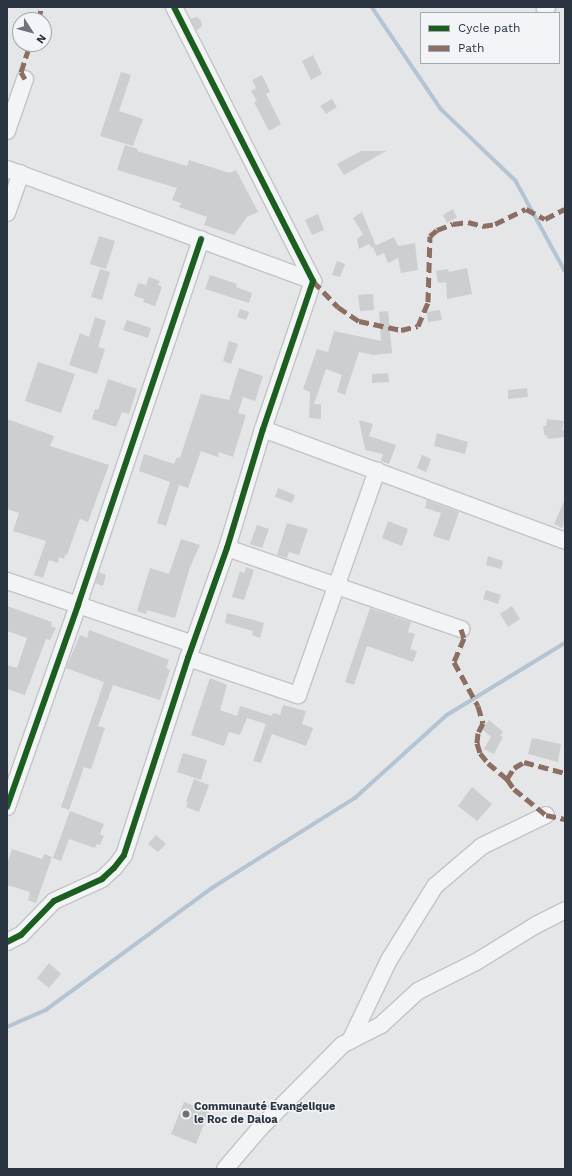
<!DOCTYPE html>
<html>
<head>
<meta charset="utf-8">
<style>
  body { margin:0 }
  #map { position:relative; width:572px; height:1176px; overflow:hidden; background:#e4e6e8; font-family:"Work Sans",sans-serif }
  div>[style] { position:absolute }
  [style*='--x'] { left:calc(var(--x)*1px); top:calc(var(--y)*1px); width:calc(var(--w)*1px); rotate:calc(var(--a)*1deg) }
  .stream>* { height:3.5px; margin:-1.75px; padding:0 1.75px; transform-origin:1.75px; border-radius:1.75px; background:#b4c4d2 }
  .building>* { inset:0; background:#ccced0 }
  .roads { filter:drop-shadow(1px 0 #c2c4c6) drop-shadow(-1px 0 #c2c4c6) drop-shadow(0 1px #c2c4c6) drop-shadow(0 -1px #c2c4c6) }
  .minor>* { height:16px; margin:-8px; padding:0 8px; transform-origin:8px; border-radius:8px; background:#f3f4f5 }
  .quiet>* { height:5px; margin-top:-2.5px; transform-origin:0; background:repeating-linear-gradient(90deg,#8d6e63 0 10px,transparent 0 15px) }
  .cycleway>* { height:6px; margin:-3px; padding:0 3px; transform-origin:3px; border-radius:3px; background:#1b5e20 }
  .dots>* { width:11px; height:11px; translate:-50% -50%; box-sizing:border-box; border:2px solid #f2f4f7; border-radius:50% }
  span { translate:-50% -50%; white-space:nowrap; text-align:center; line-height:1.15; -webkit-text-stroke:3px #f2f4f7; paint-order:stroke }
  .poi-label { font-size:11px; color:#2b3541; font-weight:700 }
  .left { translate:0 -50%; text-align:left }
  .frame { position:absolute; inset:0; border:8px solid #2b3541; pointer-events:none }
  .legend { position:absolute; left:420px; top:12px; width:140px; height:52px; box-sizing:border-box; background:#f2f4f7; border:1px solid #a2a8ae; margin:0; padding:5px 7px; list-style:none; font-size:12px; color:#2b3541 }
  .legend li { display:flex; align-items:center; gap:8px; height:20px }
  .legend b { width:20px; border:1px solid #a2a8ae }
  .north { position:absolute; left:12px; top:12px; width:40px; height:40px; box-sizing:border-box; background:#f2f4f7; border:1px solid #a2a8ae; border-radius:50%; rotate:126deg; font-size:11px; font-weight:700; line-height:16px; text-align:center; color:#2b3541 }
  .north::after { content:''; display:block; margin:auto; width:14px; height:18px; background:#6c737b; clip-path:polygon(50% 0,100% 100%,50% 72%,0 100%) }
</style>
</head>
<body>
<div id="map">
  <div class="stream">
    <div style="--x:372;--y:7;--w:123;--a:55.9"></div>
    <div style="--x:441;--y:109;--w:104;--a:43.8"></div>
    <div style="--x:516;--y:181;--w:102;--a:61.4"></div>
    <div style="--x:7;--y:1027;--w:43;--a:-23.6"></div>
    <div style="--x:46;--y:1010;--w:206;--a:-36.3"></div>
    <div style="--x:212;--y:888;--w:169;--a:-32.2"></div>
    <div style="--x:355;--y:798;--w:124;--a:-42.1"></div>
    <div style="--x:447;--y:715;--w:138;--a:-31.4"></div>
  </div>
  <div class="building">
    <div style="clip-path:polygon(197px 17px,201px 21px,202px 26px,197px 30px,190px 19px)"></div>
    <div style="clip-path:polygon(313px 55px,322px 74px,311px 80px,302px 61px)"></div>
    <div style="clip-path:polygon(121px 72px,131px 75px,119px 111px,143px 119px,133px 146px,100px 136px)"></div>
    <div style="clip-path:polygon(262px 75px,270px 92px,266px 94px,281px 124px,269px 131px,254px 102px,257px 101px,251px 91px,256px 88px,252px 80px)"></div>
    <div style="clip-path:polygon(332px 99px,337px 107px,326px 114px,320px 106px)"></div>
    <div style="clip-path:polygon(125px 145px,138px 149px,137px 151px,187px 166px,189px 160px,229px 173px,236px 170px,258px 212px,247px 217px,234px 235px,204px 225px,207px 217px,179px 207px,181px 203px,172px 200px,177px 188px,117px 170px)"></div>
    <div style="clip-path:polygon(361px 151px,386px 151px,344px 175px,337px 164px)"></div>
    <div style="clip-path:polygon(453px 209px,457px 217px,447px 223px,443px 215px)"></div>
    <div style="clip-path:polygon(362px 212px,376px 246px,372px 248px,369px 244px,359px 249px,357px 239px,363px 234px,353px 218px)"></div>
    <div style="clip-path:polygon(318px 214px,324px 230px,312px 235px,305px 220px)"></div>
    <div style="clip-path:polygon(99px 236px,115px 241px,106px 269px,90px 264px)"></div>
    <div style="clip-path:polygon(394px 237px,398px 246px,415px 243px,418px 270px,401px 273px,398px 258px,388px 263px,384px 253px,377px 256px,373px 247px)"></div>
    <div style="clip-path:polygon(337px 261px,345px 264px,340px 277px,332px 275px)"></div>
    <div style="clip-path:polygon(467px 268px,472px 294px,447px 299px,446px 282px,438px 283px,436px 271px,448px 269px,449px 272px)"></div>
    <div style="clip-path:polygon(100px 269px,110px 272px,102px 300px,91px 297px)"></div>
    <div style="clip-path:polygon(210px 275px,237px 284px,236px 287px,252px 293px,249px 303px,205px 289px)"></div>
    <div style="clip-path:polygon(149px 277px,160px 281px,158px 285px,162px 287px,155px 306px,143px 302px,144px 299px,134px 296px,138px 283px,146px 285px)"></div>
    <div style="clip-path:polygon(373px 294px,374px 310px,360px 311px,358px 295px)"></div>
    <div style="clip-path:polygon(240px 309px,249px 312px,246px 320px,237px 317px)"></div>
    <div style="clip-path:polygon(440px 310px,442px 320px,428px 322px,427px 312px)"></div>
    <div style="clip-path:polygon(388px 311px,392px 353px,373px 355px,359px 352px,345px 395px,337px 392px,342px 375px,326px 369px,314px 404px,321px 404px,321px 419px,309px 418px,310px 392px,303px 389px,317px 349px,328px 352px,334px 331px,381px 341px,379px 312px)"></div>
    <div style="clip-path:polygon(95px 317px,106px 321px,98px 347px,105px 349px,97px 374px,69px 365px,80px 333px,89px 337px)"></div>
    <div style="clip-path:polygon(127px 320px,151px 328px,148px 338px,123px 330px)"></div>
    <div style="clip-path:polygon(229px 341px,238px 344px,231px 364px,223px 361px)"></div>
    <div style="clip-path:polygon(38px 362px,75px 374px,61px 413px,25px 401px)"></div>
    <div style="clip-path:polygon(239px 368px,263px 376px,255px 401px,243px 397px,238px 413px,246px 415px,233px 457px,219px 452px,218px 457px,201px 451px,188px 488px,179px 485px,166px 526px,157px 523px,170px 482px,139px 471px,144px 454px,174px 464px,177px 457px,180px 458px,201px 394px,229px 400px)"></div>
    <div style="clip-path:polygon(388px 373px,389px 382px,372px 383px,372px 374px)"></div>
    <div style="clip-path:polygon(108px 379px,137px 389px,129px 414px,122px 412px,116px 427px,92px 419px,95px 409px,98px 410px)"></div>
    <div style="clip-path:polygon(527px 388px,528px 397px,508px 399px,508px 390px)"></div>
    <div style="clip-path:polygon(7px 419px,54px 436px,50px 446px,109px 465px,88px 522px,80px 519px,67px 555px,65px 555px,64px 559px,59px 557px,58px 563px,49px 560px,43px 578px,34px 575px,46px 541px,13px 531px,19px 513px,7px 509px)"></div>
    <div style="clip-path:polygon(547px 419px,564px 421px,562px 430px,565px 430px,565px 437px,549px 439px,544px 434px,543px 426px,546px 426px)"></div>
    <div style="clip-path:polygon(359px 420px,373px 424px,369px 436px,396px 445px,389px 464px,381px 461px,383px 454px,365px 450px,367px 444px,365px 449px)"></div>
    <div style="clip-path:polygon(437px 433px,468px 442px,465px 454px,434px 446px)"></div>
    <div style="clip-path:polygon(422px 455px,431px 459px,426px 472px,417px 468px)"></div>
    <div style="clip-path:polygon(278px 488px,295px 495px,292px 503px,275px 497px)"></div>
    <div style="clip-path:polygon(565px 499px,565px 522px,562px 528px,554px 524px)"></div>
    <div style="clip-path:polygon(427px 500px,459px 512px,449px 541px,433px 536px,441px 513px,425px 508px)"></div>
    <div style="clip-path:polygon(388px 521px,408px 529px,402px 546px,382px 538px)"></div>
    <div style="clip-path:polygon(287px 523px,308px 529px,299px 555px,289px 552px,287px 558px,277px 555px)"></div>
    <div style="clip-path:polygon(257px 525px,269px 529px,262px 548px,250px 544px)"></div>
    <div style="clip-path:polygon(181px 539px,200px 545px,190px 567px,175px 618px,147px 610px,146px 614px,137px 611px,150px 568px,169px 574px)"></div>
    <div style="clip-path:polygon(488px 556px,503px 561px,501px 569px,486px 565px)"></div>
    <div style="clip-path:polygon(246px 567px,254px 570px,244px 600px,232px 597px,240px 571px,244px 573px)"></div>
    <div style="clip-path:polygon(99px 572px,106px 575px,103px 586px,95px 583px)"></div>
    <div style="clip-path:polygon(486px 590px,501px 595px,498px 604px,483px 599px)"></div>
    <div style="clip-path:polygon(7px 606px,52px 622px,51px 626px,56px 628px,50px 640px,46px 639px,25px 695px,7px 689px,7px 665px,17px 668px,27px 638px,7px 631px)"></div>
    <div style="clip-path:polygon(512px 606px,520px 619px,508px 627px,500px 614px)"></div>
    <div style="clip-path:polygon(370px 608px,411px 622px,408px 632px,415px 634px,410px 649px,417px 651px,413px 662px,367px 646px,354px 685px,345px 682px)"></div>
    <div style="clip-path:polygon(227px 613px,264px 623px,260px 638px,252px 635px,253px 631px,225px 623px)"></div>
    <div style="clip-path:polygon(89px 630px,159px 656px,169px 660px,166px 668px,170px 670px,160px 700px,113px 685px,98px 726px,105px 728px,91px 769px,84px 767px,69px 810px,61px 807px,104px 682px,66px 668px,80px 635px,87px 638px)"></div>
    <div style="clip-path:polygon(210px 678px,227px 685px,220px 710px,237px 716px,240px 706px,272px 716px,273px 713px,280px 715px,283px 705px,306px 711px,302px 724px,313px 728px,306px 746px,272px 734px,261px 763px,253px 761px,266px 724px,247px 718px,240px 735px,229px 732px,224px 746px,191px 735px)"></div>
    <div style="clip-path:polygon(489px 720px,503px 732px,500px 736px,503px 737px,494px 754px,484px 749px,491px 737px,482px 729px)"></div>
    <div style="clip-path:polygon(532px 738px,561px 744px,558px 762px,528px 754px)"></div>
    <div style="clip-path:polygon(183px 753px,207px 760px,201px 780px,177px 772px)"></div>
    <div style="clip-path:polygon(194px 779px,209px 785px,199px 812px,186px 807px,188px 802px,186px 802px)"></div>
    <div style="clip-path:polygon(472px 787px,492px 804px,477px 821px,458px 806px)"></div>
    <div style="clip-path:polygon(70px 811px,104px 824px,100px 834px,104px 836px,100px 845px,97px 844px,95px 848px,69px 839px,61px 861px,53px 858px)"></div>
    <div style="clip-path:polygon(156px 835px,166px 844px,158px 852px,148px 844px)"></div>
    <div style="clip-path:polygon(12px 849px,42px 859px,44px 854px,52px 857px,36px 903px,28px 900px,30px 892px,7px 885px,7px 864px)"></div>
    <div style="clip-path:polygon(49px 963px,61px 974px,49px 988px,37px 978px)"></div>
    <div style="clip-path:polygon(184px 1102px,209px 1112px,196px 1144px,171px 1134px)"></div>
  </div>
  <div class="roads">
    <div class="minor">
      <div style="--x:545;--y:9;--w:3;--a:-45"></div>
      <div style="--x:7;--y:131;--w:55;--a:-70.9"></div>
      <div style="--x:7;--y:169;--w:326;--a:20.1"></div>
      <div style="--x:7;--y:213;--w:42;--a:-70.7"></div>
      <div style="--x:263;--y:429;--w:322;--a:20.3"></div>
      <div style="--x:227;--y:548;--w:248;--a:19.1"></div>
      <div style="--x:7;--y:581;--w:196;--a:18.7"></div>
      <div style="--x:188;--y:658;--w:116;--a:18.6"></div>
      <div style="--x:298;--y:695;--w:238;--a:-70.6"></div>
      <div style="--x:7;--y:807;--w:214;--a:-70.6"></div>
      <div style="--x:78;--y:605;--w:386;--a:-71.4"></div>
      <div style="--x:7;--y:942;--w:16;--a:-27"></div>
      <div style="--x:21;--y:935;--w:47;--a:-45.9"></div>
      <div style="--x:54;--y:901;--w:53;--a:-24.6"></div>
      <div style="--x:102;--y:879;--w:16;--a:-43"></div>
      <div style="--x:114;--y:868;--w:16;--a:-52"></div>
      <div style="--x:124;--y:855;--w:207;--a:-72"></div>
      <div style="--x:188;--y:658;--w:117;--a:-70.5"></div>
      <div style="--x:227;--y:548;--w:124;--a:-73.2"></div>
      <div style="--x:263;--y:429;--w:156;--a:-71.3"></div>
      <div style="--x:313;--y:281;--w:307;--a:-116.9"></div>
      <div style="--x:350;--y:1041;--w:90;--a:-64.3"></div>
      <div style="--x:389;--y:960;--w:87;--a:-58.1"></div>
      <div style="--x:435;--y:886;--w:62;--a:-40.4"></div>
      <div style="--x:482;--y:846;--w:71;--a:-25.8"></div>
      <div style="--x:225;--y:1169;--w:54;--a:-49.5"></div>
      <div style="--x:260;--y:1128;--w:117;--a:-45.3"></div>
      <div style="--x:342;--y:1045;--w:44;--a:-27.1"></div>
      <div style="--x:381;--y:1025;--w:50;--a:-42.6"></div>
      <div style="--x:418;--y:991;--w:65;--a:-26.6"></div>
      <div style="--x:476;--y:962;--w:70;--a:-31.7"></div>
      <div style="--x:536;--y:925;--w:33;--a:-27"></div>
    </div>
  </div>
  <div class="quiet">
    <div style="--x:38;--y:20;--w:14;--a:-73"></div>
    <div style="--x:25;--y:79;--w:8;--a:-120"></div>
    <div style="--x:21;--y:72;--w:29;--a:-72"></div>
    <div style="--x:313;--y:281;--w:36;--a:46"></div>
    <div style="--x:338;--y:307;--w:25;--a:34"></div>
    <div style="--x:359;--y:321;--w:43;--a:12.1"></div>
    <div style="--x:401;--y:330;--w:17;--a:-13"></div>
    <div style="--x:418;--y:326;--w:26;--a:-67"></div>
    <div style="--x:428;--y:302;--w:66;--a:-88.3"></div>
    <div style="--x:430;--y:236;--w:9;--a:-41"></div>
    <div style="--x:437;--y:230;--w:17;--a:-21"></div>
    <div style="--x:453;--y:224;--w:15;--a:-8"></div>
    <div style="--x:468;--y:222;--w:16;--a:15"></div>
    <div style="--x:483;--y:226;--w:12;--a:-9"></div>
    <div style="--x:495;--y:224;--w:34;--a:-26"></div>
    <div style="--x:526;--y:209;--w:21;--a:28"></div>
    <div style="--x:545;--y:219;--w:22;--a:-27"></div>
    <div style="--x:461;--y:629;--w:9;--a:72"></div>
    <div style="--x:464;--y:638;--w:26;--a:113"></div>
    <div style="--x:454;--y:662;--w:50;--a:61.4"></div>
    <div style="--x:478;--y:706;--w:18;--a:74"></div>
    <div style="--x:483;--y:723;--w:11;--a:117"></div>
    <div style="--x:478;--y:733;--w:10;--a:96"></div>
    <div style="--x:477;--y:743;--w:10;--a:73"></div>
    <div style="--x:480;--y:753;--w:13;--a:51"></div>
    <div style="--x:488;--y:763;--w:25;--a:40"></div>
    <div style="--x:507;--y:779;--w:12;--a:55"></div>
    <div style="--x:514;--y:789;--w:41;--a:39.1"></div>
    <div style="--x:546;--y:815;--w:19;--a:12"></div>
    <div style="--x:507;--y:779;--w:13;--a:-58"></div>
    <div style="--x:514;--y:768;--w:12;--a:-31"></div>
    <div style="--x:524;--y:762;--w:42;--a:15"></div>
  </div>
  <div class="cycleway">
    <div style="--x:7;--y:807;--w:214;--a:-70.6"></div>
    <div style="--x:78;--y:605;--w:386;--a:-71.4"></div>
    <div style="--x:7;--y:942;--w:16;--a:-27"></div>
    <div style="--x:21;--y:935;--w:47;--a:-45.9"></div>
    <div style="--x:54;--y:901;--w:53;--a:-24.6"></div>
    <div style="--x:102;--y:879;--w:16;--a:-43"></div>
    <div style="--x:114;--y:868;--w:16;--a:-52"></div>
    <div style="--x:124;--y:855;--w:207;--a:-72"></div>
    <div style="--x:188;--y:658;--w:117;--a:-70.5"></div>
    <div style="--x:227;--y:548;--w:124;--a:-73.2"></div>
    <div style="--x:263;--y:429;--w:156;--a:-71.3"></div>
    <div style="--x:313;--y:281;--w:307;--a:-116.9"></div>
  </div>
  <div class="dots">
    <div style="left:186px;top:1114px;background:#6c737b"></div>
  </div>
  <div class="poi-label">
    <span class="left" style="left:194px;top:1114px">Communauté Evangelique<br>le Roc de Daloa</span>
  </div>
  <div class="frame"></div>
  <ul class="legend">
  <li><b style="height:5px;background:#1b5e20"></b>Cycle path</li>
  <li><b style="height:5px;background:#8d6e63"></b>Path</li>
  </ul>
  <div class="north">N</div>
</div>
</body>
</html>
